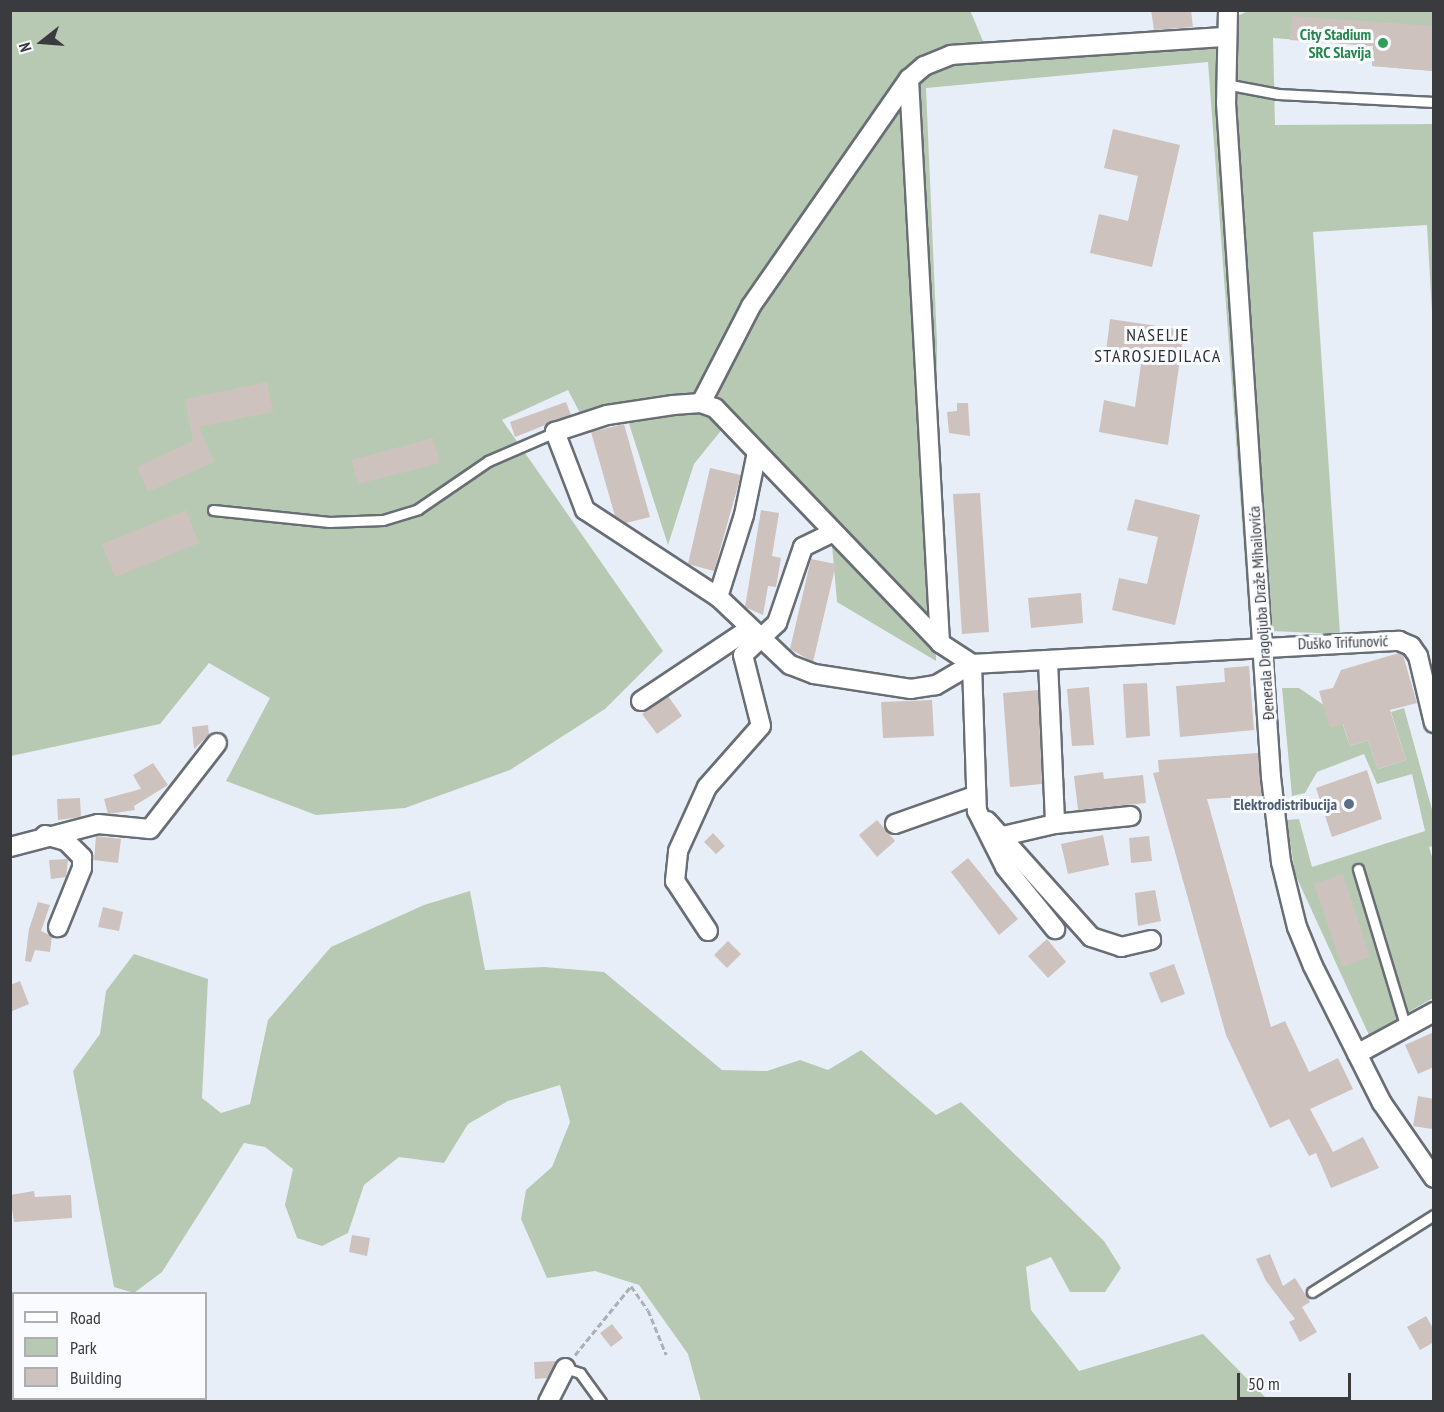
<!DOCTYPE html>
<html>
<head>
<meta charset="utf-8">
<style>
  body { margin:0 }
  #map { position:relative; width:1444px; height:1412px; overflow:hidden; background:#e8eef7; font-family:"PT Sans Narrow",sans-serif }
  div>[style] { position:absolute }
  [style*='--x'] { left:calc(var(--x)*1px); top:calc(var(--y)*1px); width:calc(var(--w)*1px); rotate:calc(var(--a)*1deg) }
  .green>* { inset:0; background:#b8c9b3 }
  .building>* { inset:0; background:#cdc2be }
  .path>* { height:3px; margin-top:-1.5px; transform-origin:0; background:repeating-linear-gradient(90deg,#abb0b7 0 6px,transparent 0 9px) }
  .roads { filter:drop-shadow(2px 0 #696e75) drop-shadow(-2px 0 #696e75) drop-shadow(0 2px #696e75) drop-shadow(0 -2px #696e75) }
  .service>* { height:9px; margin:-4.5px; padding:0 4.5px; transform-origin:4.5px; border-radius:4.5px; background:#fff }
  .minor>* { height:18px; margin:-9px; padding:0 9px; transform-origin:9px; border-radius:9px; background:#fff }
  .dots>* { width:16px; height:16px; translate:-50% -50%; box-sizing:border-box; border:3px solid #f9fbff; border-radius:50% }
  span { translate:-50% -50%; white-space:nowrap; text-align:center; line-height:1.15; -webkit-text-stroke:6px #f9fbff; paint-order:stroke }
  .leisure-label { font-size:16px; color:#27864d; font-weight:700 }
  .right { translate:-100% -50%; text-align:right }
  .street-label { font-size:16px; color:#393b3f }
  .service-label { font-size:16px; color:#4e5e75; font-weight:700 }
  .neighbourhood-label { font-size:18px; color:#2b2f36; letter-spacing:1.5px }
  .frame { position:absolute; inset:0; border:12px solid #393b3f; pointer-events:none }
  .legend { position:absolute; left:12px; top:1292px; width:195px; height:108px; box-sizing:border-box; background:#f9fbff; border:2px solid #acaeb2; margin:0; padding:8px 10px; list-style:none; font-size:18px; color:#393b3f }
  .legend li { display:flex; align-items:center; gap:12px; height:30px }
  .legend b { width:30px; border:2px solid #acaeb2 }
  .north { position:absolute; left:12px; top:12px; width:60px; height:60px; -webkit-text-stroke:4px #f9fbff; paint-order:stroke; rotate:253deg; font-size:16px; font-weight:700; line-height:24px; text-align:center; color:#393b3f }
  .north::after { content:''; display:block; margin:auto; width:21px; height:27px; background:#393b3f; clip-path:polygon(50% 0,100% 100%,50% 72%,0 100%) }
  .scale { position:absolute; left:1237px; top:1373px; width:114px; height:27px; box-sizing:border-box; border:3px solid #393b3f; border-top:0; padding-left:8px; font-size:18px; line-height:21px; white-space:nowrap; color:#393b3f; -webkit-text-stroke:4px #f9fbff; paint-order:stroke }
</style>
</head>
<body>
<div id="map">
  <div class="green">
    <div style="clip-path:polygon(970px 10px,985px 46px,1206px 31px,1248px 11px,1433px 11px,1433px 71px,1372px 66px,1373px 46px,1273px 38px,1275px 125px,1433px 124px,1433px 330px,1427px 225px,1313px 232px,1340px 634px,1250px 630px,1208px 62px,926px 88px,937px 342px,936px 661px,837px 602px,830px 523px,732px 417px,694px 464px,668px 545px,623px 405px,582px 417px,568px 390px,502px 420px,663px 651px,605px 709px,510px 770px,405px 808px,316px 815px,226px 781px,270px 698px,209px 663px,160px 724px,11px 756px,10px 11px)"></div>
    <div style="clip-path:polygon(1282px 688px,1299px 688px,1340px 716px,1350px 746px,1368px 740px,1378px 769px,1406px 760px,1391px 712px,1404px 708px,1433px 813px,1433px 846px,1429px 847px,1434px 863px,1433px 998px,1369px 1035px,1295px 874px,1287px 820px,1299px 819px,1312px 867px,1425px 831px,1412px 774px,1377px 784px,1364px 754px,1317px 772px,1305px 793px,1292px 796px)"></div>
    <div style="clip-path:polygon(470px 891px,485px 970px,544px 967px,604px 972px,722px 1070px,767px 1071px,800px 1060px,828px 1070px,861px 1050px,936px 1115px,961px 1102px,1104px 1241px,1121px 1268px,1105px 1292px,1070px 1292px,1051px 1257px,1026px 1267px,1031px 1310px,1079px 1371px,1203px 1334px,1265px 1397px,1259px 1402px,701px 1401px,688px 1354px,639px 1285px,595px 1271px,547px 1278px,521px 1219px,526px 1190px,552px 1167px,570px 1122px,560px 1085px,508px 1101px,468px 1124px,444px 1163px,399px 1157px,364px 1185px,348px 1233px,322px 1246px,297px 1238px,285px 1205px,293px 1169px,265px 1147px,244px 1143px,162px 1272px,134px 1293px,114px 1287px,73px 1071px,100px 1034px,106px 991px,134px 954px,208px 979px,202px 1098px,221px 1113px,250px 1104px,268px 1020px,331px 947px,424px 905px)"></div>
  </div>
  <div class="building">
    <div style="clip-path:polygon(1151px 10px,1191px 10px,1193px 27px,1154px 30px)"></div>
    <div style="clip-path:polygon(1292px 16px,1434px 26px,1434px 71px,1372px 66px,1374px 46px,1290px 40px)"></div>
    <div style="clip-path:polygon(1113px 129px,1180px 145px,1152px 267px,1090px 253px,1099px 214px,1128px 221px,1138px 176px,1104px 168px)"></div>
    <div style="clip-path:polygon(1110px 319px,1184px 330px,1168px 445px,1099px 432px,1104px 400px,1135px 407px,1142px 357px,1106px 352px)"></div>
    <div style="clip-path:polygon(267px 382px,273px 412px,199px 427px,214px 462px,148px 492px,137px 467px,193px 441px,185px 399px)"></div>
    <div style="clip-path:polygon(566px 402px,571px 415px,515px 437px,510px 422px)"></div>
    <div style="clip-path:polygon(957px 403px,968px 403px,970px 436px,949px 433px,947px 412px,957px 411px)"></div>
    <div style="clip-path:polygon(624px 424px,650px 517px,626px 523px,615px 516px,591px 432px)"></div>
    <div style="clip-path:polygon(433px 438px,440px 463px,358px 484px,351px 460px)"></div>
    <div style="clip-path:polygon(710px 468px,741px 475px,714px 571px,688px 564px)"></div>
    <div style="clip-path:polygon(980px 493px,989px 632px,962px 634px,953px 494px)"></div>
    <div style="clip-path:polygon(1135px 499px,1200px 515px,1175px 625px,1112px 610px,1119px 578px,1147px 584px,1158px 537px,1127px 530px)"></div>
    <div style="clip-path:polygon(186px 510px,199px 543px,115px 577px,102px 544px)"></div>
    <div style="clip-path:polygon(761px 510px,779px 513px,772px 556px,781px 558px,776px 587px,768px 586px,763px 615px,745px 607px)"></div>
    <div style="clip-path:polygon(811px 559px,836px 564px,813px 662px,790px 649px)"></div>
    <div style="clip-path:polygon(1081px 593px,1083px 623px,1031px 628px,1028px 598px)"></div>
    <div style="clip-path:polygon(1399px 653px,1403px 655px,1417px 703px,1390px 710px,1406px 760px,1378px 769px,1368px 740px,1350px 746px,1343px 724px,1330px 728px,1319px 691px,1333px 688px,1341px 670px)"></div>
    <div style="clip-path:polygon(1249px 666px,1254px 730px,1180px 737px,1176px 686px,1225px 682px,1224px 668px)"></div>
    <div style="clip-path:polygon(1147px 683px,1150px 736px,1126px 738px,1123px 684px)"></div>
    <div style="clip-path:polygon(1089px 687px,1094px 745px,1072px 746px,1067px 689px)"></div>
    <div style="clip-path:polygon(1038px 690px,1042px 784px,1010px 787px,1003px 693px)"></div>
    <div style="clip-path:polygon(668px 696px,682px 716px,657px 734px,642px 714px)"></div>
    <div style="clip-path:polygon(932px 700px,934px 736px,883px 738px,881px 702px)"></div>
    <div style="clip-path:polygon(208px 725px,209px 735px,194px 749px,192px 727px)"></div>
    <div style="clip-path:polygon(1258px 753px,1262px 796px,1207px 799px,1271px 1027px,1285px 1021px,1309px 1072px,1338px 1058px,1353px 1089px,1310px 1109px,1333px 1152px,1363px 1137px,1379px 1168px,1331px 1188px,1316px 1153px,1309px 1156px,1289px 1119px,1270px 1128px,1226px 1035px,1153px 773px,1159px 772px,1158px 760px)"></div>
    <div style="clip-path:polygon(153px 763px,168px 785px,134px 806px,135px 810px,108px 814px,104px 799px,141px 789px,133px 775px)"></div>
    <div style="clip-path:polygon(1367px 770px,1382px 819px,1332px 837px,1316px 788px)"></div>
    <div style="clip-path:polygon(1103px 772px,1104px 779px,1143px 775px,1146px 803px,1078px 810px,1074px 776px)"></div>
    <div style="clip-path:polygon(80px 798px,81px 817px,58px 820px,57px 799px)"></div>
    <div style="clip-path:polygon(877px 820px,895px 841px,877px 857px,859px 835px)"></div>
    <div style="clip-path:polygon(713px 833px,725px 846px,716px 854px,704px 842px)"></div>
    <div style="clip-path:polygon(1103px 835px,1109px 865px,1068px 874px,1061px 844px)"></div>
    <div style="clip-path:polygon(96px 836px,121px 839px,118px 863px,94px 860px)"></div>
    <div style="clip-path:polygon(1149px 836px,1152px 861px,1131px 863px,1129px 838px)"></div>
    <div style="clip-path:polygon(968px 858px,1018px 919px,999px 935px,951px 872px)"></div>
    <div style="clip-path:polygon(68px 859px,66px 877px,51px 879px,49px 860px)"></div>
    <div style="clip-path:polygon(1343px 874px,1370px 957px,1342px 967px,1314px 884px)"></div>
    <div style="clip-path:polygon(1155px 890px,1161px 921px,1138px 926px,1135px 893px)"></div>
    <div style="clip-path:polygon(38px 902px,50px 905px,41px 931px,52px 936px,50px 952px,35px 950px,31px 962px,25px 961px,29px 929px)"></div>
    <div style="clip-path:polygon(103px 907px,123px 912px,119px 931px,98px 927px)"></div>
    <div style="clip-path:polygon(1047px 939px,1066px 962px,1048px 978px,1028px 956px)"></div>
    <div style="clip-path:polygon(728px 941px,741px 954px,727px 968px,714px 955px)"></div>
    <div style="clip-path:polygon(1174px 964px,1185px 994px,1161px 1003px,1149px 973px)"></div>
    <div style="clip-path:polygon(20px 981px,29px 1004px,10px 1012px,10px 985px)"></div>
    <div style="clip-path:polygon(1434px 1032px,1434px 1067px,1418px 1074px,1405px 1045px)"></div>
    <div style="clip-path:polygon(1418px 1096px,1434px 1099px,1432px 1129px,1413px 1126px)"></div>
    <div style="clip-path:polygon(34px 1191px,35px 1197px,71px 1195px,72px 1218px,14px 1222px,10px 1195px)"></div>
    <div style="clip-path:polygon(352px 1235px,370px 1238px,367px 1256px,349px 1252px)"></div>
    <div style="clip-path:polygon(1270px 1254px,1283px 1286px,1295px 1278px,1310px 1302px,1302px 1307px,1317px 1332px,1300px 1342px,1289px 1322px,1295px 1319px,1266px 1281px,1256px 1259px)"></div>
    <div style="clip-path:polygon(1426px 1316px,1434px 1330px,1434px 1342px,1420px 1350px,1407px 1327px)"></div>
    <div style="clip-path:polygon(612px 1324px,623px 1338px,611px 1347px,600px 1333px)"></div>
    <div style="clip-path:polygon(557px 1361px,547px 1378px,535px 1379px,534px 1362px)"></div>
  </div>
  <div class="path">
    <div style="--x:575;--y:1355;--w:89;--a:-50.9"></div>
    <div style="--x:631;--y:1286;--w:29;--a:55"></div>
    <div style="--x:648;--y:1310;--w:48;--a:67.8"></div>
  </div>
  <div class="roads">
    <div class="service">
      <div style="--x:1225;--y:84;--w:54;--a:10.7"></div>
      <div style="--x:1278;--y:94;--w:156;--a:2.9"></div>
      <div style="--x:213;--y:510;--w:117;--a:5.9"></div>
      <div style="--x:329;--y:522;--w:54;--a:-2.1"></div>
      <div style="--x:383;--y:520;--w:37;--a:-17"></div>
      <div style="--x:418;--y:509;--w:85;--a:-34.4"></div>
      <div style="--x:488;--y:461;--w:73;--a:-23.4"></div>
      <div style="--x:1358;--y:869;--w:166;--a:73.2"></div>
      <div style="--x:1312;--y:1292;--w:144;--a:-32.3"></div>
      <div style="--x:565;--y:1368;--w:16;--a:18"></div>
      <div style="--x:580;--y:1373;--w:36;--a:54"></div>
    </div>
    <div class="minor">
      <div style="--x:1228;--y:10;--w:93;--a:91.2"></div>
      <div style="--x:1226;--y:103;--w:676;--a:86.18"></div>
      <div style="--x:1271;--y:777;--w:86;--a:83.3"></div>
      <div style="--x:1281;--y:862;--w:67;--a:76.2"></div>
      <div style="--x:1297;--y:927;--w:42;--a:67.7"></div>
      <div style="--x:1313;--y:966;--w:153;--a:63.3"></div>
      <div style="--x:1382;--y:1103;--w:91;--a:55.3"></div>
      <div style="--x:701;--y:403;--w:109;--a:-62.7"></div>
      <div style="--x:751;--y:306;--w:277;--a:-55.2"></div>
      <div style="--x:718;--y:597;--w:86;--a:-72.4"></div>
      <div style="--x:744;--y:515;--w:64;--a:-78.3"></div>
      <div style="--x:940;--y:643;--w:565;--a:-93.15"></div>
      <div style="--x:909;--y:79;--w:20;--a:-41"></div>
      <div style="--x:924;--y:66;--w:29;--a:-22"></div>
      <div style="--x:951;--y:55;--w:275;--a:-3.8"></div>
      <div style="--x:1048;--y:661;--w:163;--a:87.5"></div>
      <div style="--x:972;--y:664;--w:42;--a:149.7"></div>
      <div style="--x:936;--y:685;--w:25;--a:171"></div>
      <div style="--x:911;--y:689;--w:98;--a:-171.2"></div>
      <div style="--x:814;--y:674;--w:26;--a:-159"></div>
      <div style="--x:790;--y:665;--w:99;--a:-136.6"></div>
      <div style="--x:718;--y:597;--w:159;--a:-146.8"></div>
      <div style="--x:585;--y:510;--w:84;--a:-111"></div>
      <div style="--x:555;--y:432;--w:55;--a:-18.1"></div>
      <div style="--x:607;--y:415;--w:67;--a:-8.6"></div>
      <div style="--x:673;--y:405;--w:28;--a:-4"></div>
      <div style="--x:701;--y:403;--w:15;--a:20"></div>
      <div style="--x:715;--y:408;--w:325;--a:46.2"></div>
      <div style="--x:940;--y:643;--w:38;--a:33"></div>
      <div style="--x:972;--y:664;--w:428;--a:-3.1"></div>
      <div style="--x:1399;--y:641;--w:13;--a:23"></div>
      <div style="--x:1411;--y:646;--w:12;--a:55"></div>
      <div style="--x:1418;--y:656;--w:69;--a:76.6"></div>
      <div style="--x:972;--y:664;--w:147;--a:88.1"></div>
      <div style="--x:977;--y:811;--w:63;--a:63.4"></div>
      <div style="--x:1005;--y:867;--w:80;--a:51.1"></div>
      <div style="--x:641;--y:701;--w:123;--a:-33.7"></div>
      <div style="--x:743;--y:633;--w:17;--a:7"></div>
      <div style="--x:987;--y:821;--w:156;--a:48.1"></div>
      <div style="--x:1091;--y:937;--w:32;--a:18"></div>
      <div style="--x:1121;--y:947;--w:31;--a:-13"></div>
      <div style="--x:895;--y:824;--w:84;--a:-19.5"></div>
      <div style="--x:45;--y:835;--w:22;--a:16"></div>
      <div style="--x:66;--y:841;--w:23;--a:45"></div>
      <div style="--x:82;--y:857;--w:11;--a:90"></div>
      <div style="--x:82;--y:868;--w:64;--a:112.1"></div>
      <div style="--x:1003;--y:836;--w:53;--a:-13"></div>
      <div style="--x:1055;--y:824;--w:76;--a:-6"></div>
      <div style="--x:10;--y:847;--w:91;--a:-14.6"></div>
      <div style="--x:98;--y:824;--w:52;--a:5.5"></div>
      <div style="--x:150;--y:829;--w:109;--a:-52.1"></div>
      <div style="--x:708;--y:931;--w:60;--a:-123.4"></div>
      <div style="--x:675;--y:881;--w:30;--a:-84"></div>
      <div style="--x:678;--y:851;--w:70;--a:-65.6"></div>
      <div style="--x:707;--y:787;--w:81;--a:-48.5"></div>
      <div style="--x:761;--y:726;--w:73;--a:-104.2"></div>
      <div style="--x:743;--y:655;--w:47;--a:-43.3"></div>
      <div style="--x:777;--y:623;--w:80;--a:-71.1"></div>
      <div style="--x:803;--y:547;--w:32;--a:-26"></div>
      <div style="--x:1357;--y:1054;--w:88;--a:-28.6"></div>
      <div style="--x:10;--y:1336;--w:6;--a:45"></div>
      <div style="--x:548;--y:1402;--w:38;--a:-63"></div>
    </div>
  </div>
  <div class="dots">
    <div style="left:1383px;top:43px;background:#2e9e5b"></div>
    <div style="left:1349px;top:804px;background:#5c6f8a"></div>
  </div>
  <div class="leisure-label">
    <span class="right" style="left:1371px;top:43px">City Stadium<br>SRC Slavija</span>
  </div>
  <div class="street-label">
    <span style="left:1261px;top:613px;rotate:-94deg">Đenerala Dragoljuba Draže Mihailovića</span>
    <span style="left:1343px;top:642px;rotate:-2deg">Duško Trifunović</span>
  </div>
  <div class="service-label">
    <span class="right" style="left:1337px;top:804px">Elektrodistribucija</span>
  </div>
  <div class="neighbourhood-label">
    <span style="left:1158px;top:346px">NASELJE<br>STAROSJEDILACA</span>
  </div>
  <div class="frame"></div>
  <ul class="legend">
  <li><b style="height:8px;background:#fff"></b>Road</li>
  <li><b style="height:16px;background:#b8c9b3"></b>Park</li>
  <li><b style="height:16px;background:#cdc2be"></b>Building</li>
  </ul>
  <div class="north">N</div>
  <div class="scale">50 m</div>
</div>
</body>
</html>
